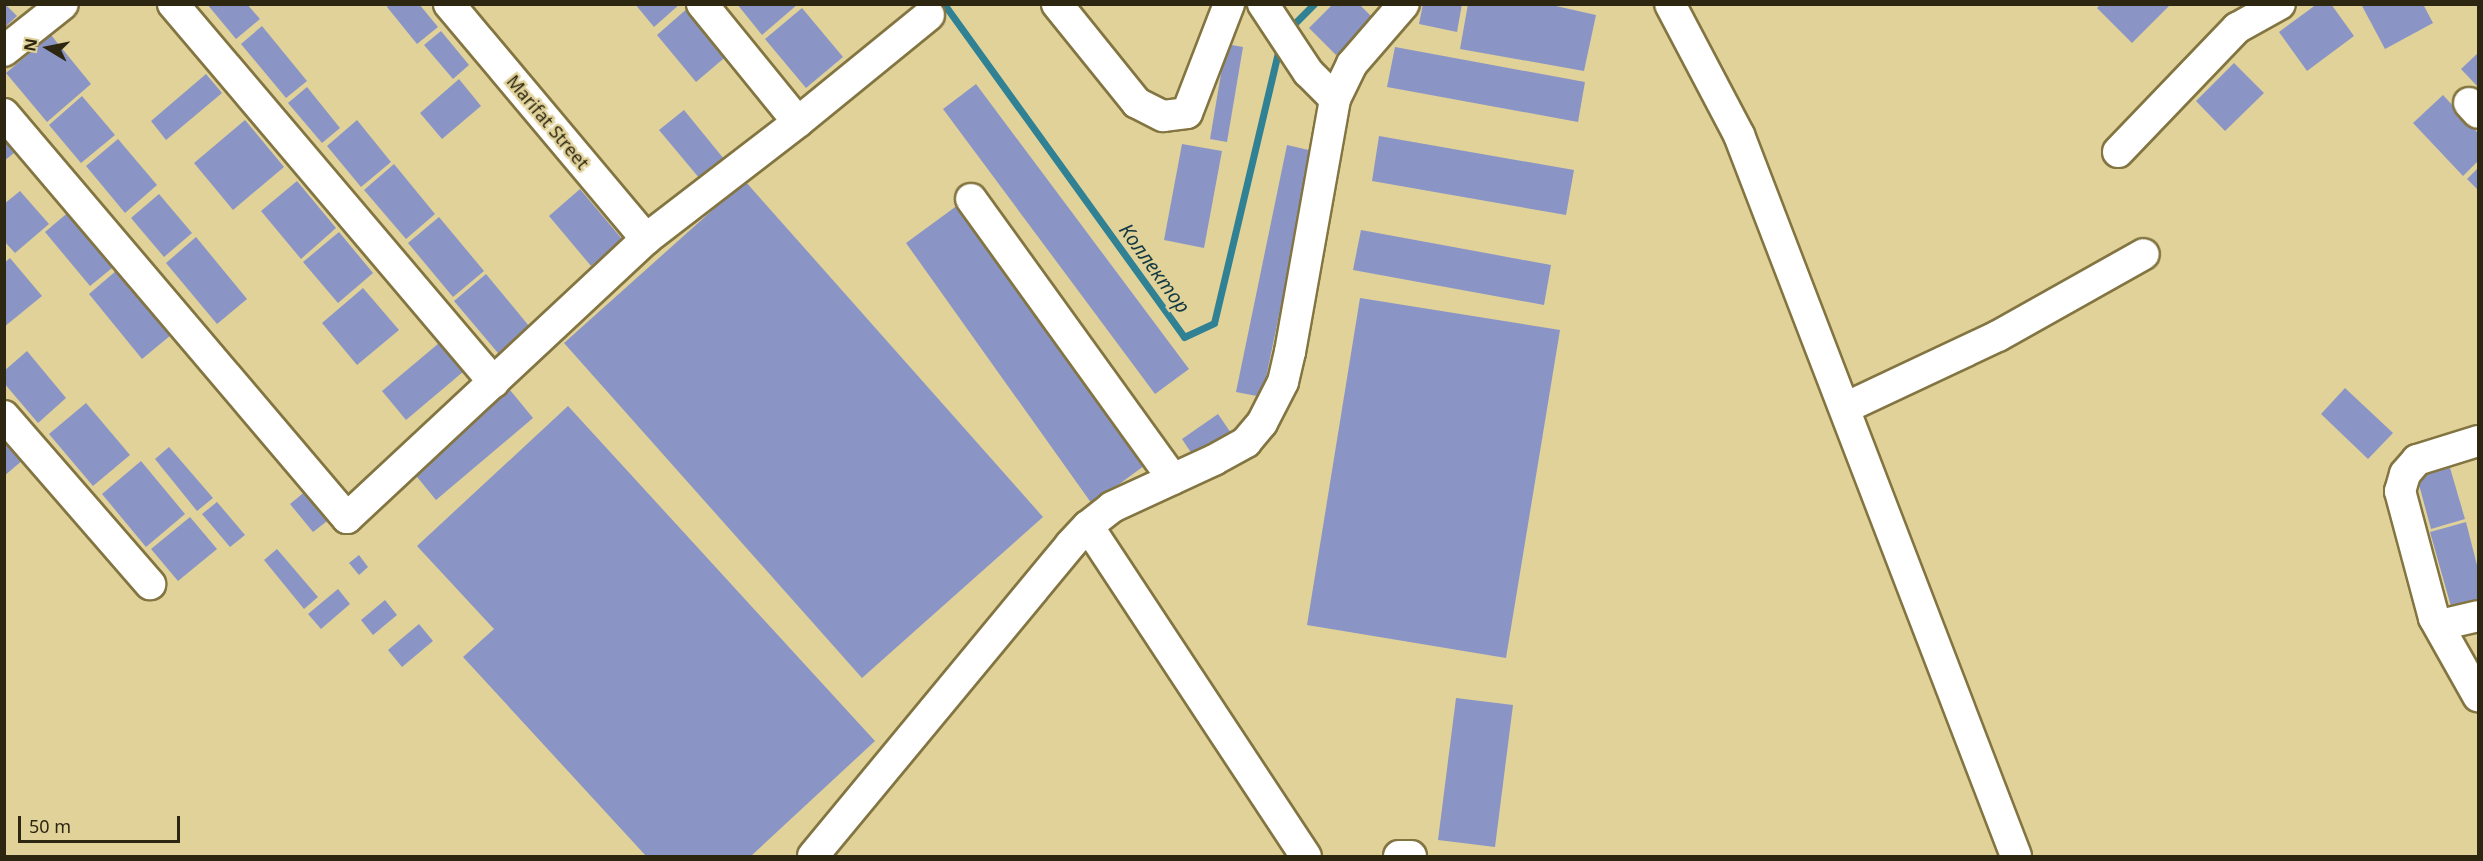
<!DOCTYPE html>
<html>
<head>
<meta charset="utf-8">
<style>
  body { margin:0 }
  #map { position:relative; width:2483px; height:861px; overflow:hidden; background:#e1d29a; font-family:"Noto Sans",sans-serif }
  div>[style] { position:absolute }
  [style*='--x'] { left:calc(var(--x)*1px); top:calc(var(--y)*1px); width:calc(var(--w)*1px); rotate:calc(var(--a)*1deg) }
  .stream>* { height:7px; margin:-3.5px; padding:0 3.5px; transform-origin:3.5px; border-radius:3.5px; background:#308193 }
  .building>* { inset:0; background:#8a95c6 }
  .roads { filter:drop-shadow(2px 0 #837541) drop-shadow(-2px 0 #837541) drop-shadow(0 2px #837541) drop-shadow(0 -2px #837541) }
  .minor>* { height:30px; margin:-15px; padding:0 15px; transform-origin:15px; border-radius:15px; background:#fff }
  span { translate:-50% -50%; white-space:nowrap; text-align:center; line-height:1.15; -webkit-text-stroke:5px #e1d29a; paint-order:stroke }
  .street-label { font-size:18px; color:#2d2711 }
  .water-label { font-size:20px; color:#123841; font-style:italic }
  .frame { position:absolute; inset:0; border:6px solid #2d2711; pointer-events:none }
  .north { position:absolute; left:18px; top:18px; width:60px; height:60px; -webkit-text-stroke:4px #e1d29a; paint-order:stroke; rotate:280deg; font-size:16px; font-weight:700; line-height:24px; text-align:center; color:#2d2711 }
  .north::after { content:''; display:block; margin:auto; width:21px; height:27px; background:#2d2711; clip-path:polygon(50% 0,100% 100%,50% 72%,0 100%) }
  .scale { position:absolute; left:18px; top:816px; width:162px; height:27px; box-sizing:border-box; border:3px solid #2d2711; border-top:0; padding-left:8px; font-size:18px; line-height:21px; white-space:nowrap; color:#2d2711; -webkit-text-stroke:4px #e1d29a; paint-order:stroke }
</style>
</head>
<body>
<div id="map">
  <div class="stream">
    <div style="--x:944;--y:4;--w:410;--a:54.2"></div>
    <div style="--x:1184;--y:337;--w:33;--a:-25"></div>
    <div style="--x:1214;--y:323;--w:287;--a:-76.7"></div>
    <div style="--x:1288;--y:30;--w:37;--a:-45"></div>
  </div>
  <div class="building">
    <div style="clip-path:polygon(5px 4px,17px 16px,5px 27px)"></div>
    <div style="clip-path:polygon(207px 4px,247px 4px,260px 19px,236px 39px)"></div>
    <div style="clip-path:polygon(389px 4px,419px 4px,438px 27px,417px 44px,387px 7px)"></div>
    <div style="clip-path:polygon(635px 4px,680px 4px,654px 27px)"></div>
    <div style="clip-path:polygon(737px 4px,798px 4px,762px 35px)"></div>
    <div style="clip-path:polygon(1333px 4px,1359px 4px,1373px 18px,1336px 55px,1309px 28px)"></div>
    <div style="clip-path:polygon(1423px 4px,1462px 4px,1457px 32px,1419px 24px)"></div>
    <div style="clip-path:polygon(1468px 4px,1547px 4px,1596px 15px,1584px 71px,1460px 49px)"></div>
    <div style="clip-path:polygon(2101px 4px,2171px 4px,2132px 43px,2097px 8px)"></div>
    <div style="clip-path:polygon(2317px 4px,2331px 4px,2354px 36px,2307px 71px,2279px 32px)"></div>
    <div style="clip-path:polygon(2361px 4px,2423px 4px,2433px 23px,2385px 49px)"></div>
    <div style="clip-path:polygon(690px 6px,729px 54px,696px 82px,657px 35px)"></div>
    <div style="clip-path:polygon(802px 8px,843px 57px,806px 88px,765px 39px)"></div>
    <div style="clip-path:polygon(262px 26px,307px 81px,286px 98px,241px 44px)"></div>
    <div style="clip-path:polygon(441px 31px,469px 65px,453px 79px,424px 45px)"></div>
    <div style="clip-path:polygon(51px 35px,91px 84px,47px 122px,6px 73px)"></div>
    <div style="clip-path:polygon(1226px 44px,1243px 47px,1227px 142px,1210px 139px)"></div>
    <div style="clip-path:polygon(1395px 47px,1585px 82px,1578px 122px,1387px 87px)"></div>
    <div style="clip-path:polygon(2478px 53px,2478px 87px,2461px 69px)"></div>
    <div style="clip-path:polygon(2234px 63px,2264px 93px,2225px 131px,2196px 101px)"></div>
    <div style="clip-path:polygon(206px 74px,222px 93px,166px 140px,151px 121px)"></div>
    <div style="clip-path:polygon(459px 79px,481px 106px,442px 139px,420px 113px)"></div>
    <div style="clip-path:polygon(976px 84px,1189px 369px,1155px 394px,943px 109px)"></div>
    <div style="clip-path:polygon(307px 87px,340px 128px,322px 143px,288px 103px)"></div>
    <div style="clip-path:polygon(2443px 95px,2478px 133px,2478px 161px,2463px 176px,2413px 123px)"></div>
    <div style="clip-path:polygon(82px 96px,115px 135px,81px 163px,49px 125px)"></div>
    <div style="clip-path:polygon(684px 110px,724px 159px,700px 179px,659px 130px)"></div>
    <div style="clip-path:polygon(245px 120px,284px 167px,233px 210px,194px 163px)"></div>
    <div style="clip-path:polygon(357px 120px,391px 162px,361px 187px,327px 146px)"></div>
    <div style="clip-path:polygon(4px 132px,19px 149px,4px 161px)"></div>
    <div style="clip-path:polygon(1379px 136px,1574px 170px,1566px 215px,1372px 181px)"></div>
    <div style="clip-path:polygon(118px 139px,157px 185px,125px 213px,86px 166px)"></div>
    <div style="clip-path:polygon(1182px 144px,1222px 151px,1204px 248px,1164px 240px)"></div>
    <div style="clip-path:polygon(1287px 145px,1313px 151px,1262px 397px,1236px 392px)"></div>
    <div style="clip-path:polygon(394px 164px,435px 214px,406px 239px,364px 190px)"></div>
    <div style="clip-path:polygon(2478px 168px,2478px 190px,2467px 179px)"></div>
    <div style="clip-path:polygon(297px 181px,336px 228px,301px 259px,261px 211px)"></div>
    <div style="clip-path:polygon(745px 181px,1043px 517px,862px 678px,564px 343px)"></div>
    <div style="clip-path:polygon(580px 189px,622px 239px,591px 266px,549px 216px)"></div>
    <div style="clip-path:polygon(20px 191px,49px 224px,15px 253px,4px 241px,4px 204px)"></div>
    <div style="clip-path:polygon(159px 194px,192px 233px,164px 257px,131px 218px)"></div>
    <div style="clip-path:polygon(962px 202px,1148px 463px,1092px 504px,906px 243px)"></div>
    <div style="clip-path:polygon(71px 210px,117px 264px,90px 286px,45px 232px)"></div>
    <div style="clip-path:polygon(439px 217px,484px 271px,453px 297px,408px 243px)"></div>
    <div style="clip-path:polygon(1361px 230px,1551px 265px,1544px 305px,1353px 270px)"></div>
    <div style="clip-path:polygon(339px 232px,373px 273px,338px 303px,303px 262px)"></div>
    <div style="clip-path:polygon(196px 237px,247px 299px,217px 324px,166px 263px)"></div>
    <div style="clip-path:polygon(10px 258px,42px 296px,4px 327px,4px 263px)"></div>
    <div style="clip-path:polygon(123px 265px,177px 330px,142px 359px,89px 294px)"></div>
    <div style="clip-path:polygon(486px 274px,529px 326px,498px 353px,454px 301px)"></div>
    <div style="clip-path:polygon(363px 288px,399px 330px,357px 365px,322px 323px)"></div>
    <div style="clip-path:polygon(1360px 298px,1560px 330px,1506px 658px,1307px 625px)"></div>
    <div style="clip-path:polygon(445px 338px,470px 366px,406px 420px,382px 391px)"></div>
    <div style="clip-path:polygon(27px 351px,66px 398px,38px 423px,4px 383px,4px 371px)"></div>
    <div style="clip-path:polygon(2345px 388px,2393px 433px,2368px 459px,2321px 414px)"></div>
    <div style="clip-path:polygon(510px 390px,533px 418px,436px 500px,413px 472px)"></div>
    <div style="clip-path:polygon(86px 403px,130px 455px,93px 486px,49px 434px)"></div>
    <div style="clip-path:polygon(568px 406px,875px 741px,751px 856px,646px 856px,463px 657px,494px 629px,417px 546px)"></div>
    <div style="clip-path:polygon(1218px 414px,1231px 433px,1194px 457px,1182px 439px)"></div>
    <div style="clip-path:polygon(7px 440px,23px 460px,4px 476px,4px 442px)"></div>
    <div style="clip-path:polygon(169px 447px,213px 498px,197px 511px,155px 459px)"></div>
    <div style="clip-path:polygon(141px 461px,185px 514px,146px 547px,102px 494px)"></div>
    <div style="clip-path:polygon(2448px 461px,2465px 519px,2431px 529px,2415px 470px)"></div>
    <div style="clip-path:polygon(307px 490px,331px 518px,313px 532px,290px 504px)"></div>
    <div style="clip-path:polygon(217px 502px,245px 535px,230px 547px,202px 514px)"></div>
    <div style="clip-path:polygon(190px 517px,217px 549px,178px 581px,151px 549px)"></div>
    <div style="clip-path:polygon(2466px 522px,2478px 569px,2478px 603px,2452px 610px,2430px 532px)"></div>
    <div style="clip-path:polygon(277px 549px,318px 597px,304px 609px,264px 560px)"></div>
    <div style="clip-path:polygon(359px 555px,368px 567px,359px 575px,349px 563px)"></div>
    <div style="clip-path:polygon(338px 589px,350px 604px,321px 629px,308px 614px)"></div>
    <div style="clip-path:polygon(385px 600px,397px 615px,373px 635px,361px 620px)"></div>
    <div style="clip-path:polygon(419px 624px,433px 641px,402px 667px,388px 650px)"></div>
    <div style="clip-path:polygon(1456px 698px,1513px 705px,1495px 847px,1438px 840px)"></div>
  </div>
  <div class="roads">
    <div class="minor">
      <div style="--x:173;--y:4;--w:496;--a:49.7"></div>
      <div style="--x:449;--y:4;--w:307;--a:50"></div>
      <div style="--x:702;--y:4;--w:152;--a:50.9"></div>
      <div style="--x:1057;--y:4;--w:127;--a:51.1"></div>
      <div style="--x:1137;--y:103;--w:29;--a:27"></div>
      <div style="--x:1163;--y:116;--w:24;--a:-7"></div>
      <div style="--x:1187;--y:113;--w:117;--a:-68.9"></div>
      <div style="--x:1263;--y:4;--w:82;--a:56.5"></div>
      <div style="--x:1308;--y:72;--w:38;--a:45"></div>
      <div style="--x:1670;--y:4;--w:148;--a:62.2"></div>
      <div style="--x:1739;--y:135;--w:772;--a:68.98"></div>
      <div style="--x:4;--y:51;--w:75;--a:-38.5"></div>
      <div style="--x:2469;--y:103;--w:13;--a:48"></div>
      <div style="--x:4;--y:114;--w:530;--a:49.67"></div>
      <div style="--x:347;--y:518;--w:409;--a:-43"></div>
      <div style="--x:646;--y:239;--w:192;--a:-37.6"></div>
      <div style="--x:798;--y:122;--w:169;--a:-39.2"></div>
      <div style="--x:2118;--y:152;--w:172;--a:-46.2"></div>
      <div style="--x:2237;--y:28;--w:49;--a:-29.2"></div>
      <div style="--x:971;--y:199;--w:345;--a:54.2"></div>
      <div style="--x:1845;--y:408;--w:169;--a:-25.2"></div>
      <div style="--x:1998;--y:336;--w:167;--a:-29.3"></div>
      <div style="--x:4;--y:416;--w:223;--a:49"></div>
      <div style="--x:2478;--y:441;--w:64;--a:162.7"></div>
      <div style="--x:2417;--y:460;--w:18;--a:131"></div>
      <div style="--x:2405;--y:474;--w:18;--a:106"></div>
      <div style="--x:2400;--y:491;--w:131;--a:75"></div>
      <div style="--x:2434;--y:618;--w:90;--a:60.6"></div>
      <div style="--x:1088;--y:526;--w:396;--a:56.6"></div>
      <div style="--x:2440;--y:625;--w:39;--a:-13"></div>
      <div style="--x:813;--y:856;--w:403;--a:-50.4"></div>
      <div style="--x:1070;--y:545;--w:26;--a:-47"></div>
      <div style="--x:1088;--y:526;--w:31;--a:-38"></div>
      <div style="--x:1112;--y:507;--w:112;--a:-24.7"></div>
      <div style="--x:1214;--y:460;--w:37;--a:-29"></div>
      <div style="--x:1246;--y:442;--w:25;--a:-50"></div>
      <div style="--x:1262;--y:423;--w:46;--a:-62.9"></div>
      <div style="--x:1283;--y:382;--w:31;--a:-77"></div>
      <div style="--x:1290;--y:352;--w:257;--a:-79.9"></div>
      <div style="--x:1335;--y:99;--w:39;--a:-64"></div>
      <div style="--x:1352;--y:64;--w:79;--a:-49.1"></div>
      <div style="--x:1399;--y:856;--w:12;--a:0"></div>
    </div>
  </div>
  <div class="street-label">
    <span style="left:548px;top:122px;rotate:50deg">Marifat Street</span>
  </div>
  <div class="water-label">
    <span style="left:1155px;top:268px;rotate:54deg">Коллектор</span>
  </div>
  <div class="frame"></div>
  <div class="north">N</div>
  <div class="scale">50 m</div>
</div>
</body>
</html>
